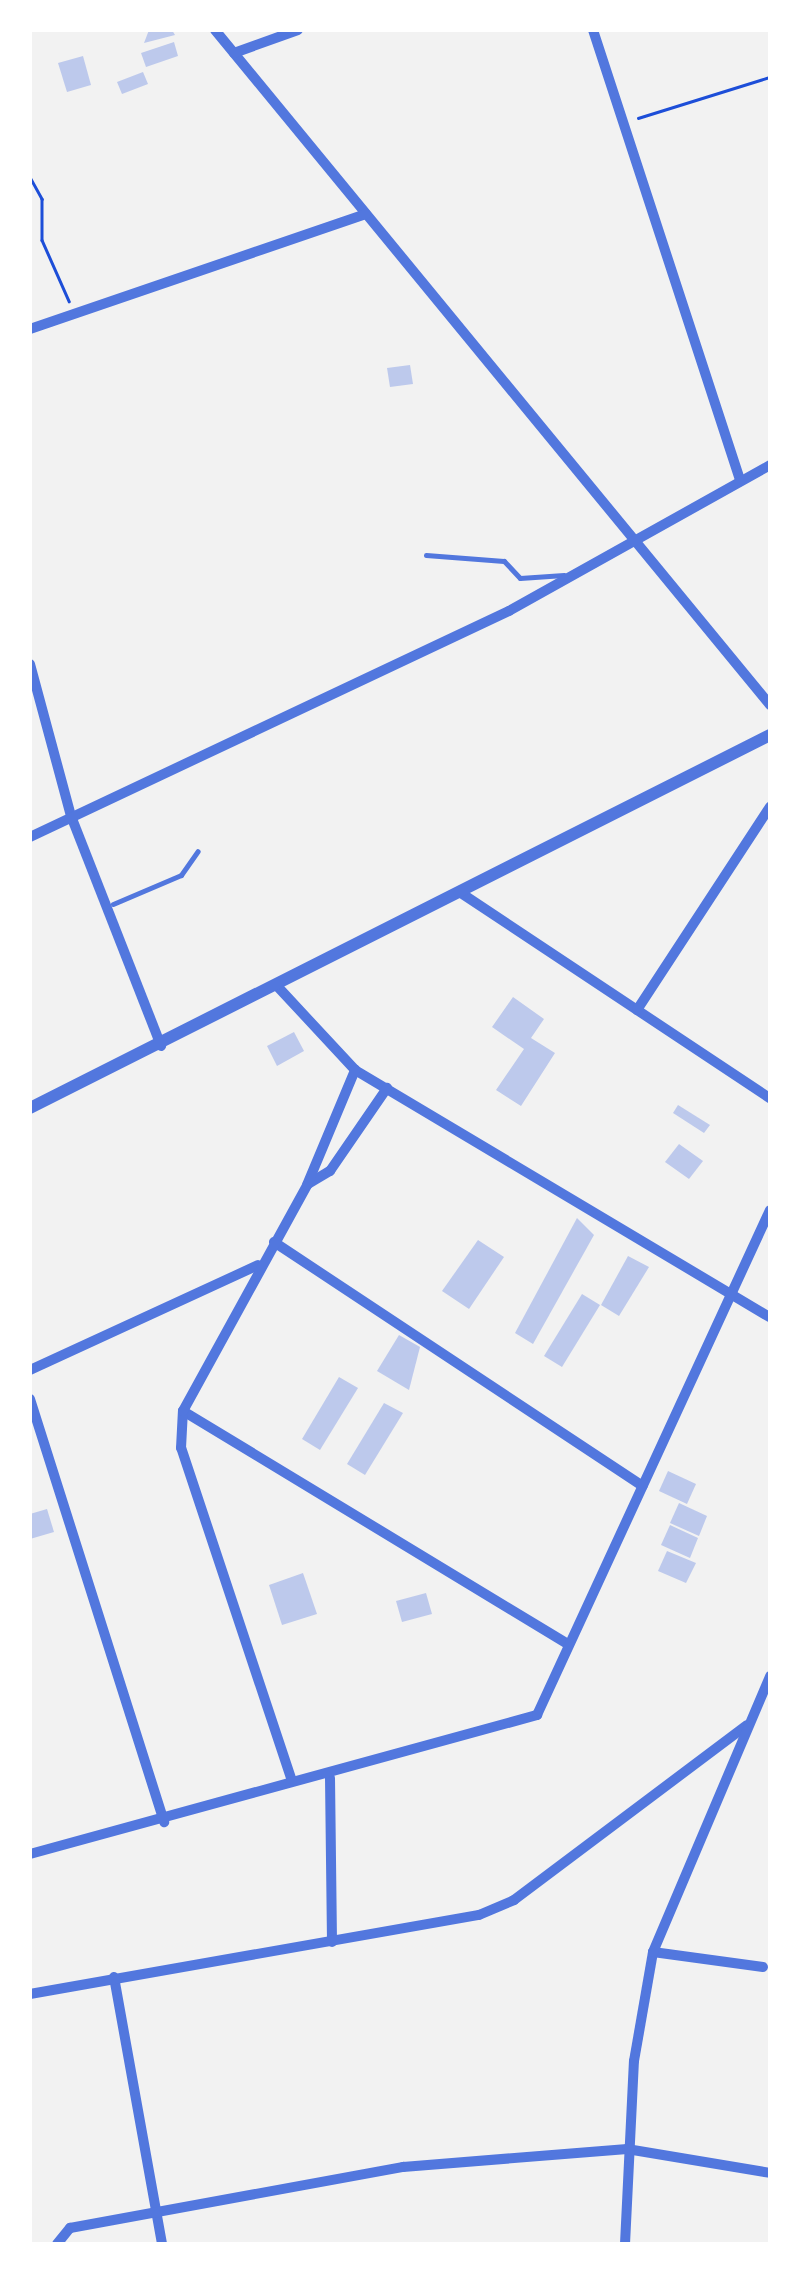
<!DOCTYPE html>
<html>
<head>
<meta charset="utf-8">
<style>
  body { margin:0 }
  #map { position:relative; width:800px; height:2274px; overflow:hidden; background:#f2f2f2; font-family:Karla,sans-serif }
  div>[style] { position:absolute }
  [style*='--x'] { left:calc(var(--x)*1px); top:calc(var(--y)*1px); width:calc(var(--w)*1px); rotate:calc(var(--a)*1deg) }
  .building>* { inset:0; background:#bdc9ec }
  .path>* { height:2.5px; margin:-1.25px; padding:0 1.25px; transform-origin:1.25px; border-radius:1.25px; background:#1d4ed8 }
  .service>* { height:5px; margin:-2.5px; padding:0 2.5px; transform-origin:2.5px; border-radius:2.5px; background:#5277de }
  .minor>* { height:10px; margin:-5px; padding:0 5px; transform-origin:5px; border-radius:5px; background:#5277de }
  .tertiary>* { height:12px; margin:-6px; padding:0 6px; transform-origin:6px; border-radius:6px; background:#5277de }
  span { translate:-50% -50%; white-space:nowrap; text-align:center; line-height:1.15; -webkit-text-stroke:10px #fff; paint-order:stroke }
  .frame { position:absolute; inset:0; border:32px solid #fff; pointer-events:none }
</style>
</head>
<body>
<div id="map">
  <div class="building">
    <div style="clip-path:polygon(149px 30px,172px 30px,175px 35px,144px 43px)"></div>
    <div style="clip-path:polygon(174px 42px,178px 56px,146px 67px,141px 53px)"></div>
    <div style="clip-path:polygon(83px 56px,91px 85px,67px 92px,58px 63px)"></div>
    <div style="clip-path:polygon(143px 72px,148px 84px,122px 94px,117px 82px)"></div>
    <div style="clip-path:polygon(410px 365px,413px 384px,390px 387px,387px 368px)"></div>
    <div style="clip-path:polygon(513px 997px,544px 1019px,531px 1038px,555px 1053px,521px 1106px,496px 1090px,524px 1049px,492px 1027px)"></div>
    <div style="clip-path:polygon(294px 1032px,304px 1051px,277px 1066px,267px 1046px)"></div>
    <div style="clip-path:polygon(678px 1105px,710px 1125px,704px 1133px,673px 1113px)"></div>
    <div style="clip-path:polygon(679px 1144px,703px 1161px,689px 1179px,665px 1162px)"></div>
    <div style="clip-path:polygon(577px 1218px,594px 1235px,533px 1344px,515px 1333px)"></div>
    <div style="clip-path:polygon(478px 1240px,504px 1257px,469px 1309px,442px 1291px)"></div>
    <div style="clip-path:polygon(628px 1256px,649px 1267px,619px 1316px,601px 1305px)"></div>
    <div style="clip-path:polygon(582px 1294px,600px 1305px,562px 1367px,544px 1356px)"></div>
    <div style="clip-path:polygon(399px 1335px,420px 1347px,409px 1390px,377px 1371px)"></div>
    <div style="clip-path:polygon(339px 1377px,358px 1388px,320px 1450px,302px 1439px)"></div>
    <div style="clip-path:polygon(384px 1403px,403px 1413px,365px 1475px,347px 1464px)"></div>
    <div style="clip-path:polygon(668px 1471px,696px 1484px,687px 1504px,659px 1491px)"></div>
    <div style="clip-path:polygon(679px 1503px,707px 1516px,699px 1536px,670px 1523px)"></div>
    <div style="clip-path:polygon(47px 1509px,54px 1532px,30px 1539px,30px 1514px)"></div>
    <div style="clip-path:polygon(670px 1525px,698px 1538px,690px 1558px,661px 1545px)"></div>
    <div style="clip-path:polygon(667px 1551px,696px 1563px,686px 1583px,658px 1571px)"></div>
    <div style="clip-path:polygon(303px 1573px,317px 1614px,282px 1625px,269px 1585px)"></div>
    <div style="clip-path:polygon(426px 1593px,432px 1614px,402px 1622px,396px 1601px)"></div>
  </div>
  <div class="path">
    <div style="--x:638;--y:118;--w:138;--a:-17.3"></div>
    <div style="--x:30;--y:177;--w:25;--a:61"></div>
    <div style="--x:42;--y:199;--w:41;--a:90"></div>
    <div style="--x:42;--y:240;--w:67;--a:66.1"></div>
  </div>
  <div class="service">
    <div style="--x:426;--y:555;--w:78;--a:4.4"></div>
    <div style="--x:504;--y:561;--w:23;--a:47"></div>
    <div style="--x:520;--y:578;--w:44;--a:-3.9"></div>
    <div style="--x:113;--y:904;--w:74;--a:-23.1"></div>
    <div style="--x:181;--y:875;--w:29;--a:-55"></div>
  </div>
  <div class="minor">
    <div style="--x:215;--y:30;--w:874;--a:50.57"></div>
    <div style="--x:593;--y:30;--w:473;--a:71.9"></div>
    <div style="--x:234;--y:53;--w:68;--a:-19.8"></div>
    <div style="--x:30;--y:329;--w:355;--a:-18.9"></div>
    <div style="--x:30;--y:664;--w:157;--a:74.9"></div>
    <div style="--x:71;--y:816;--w:247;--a:68.6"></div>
    <div style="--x:30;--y:837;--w:530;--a:-25.26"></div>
    <div style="--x:509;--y:611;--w:299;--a:-29.2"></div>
    <div style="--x:461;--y:893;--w:371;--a:33.6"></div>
    <div style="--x:278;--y:987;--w:113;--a:47.1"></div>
    <div style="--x:355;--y:1070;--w:483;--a:30.8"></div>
    <div style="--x:637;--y:1010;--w:243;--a:-56.8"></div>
    <div style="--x:308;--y:1184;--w:26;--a:-31"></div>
    <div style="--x:330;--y:1171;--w:101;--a:-55.5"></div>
    <div style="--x:274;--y:1242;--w:442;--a:33.5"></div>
    <div style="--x:30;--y:1370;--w:251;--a:-24.7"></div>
    <div style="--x:30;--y:1399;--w:444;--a:72.4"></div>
    <div style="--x:183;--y:1411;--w:451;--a:31.2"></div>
    <div style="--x:291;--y:1778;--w:348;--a:-108.4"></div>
    <div style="--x:181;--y:1448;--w:37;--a:-87"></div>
    <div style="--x:183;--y:1411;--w:258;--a:-61.2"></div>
    <div style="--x:307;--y:1185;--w:125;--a:-67.3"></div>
    <div style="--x:330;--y:1778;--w:164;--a:89.3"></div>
    <div style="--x:30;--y:1854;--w:526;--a:-15.33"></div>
    <div style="--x:537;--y:1715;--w:556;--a:-65.23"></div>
    <div style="--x:653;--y:1952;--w:111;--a:7.8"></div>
    <div style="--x:114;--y:1977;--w:271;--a:79.8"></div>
    <div style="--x:30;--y:1994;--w:456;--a:-10"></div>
    <div style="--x:479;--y:1915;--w:38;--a:-23"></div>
    <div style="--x:514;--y:1900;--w:291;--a:-36.9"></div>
    <div style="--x:57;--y:2244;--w:21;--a:-51"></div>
    <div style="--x:70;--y:2228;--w:339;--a:-10.4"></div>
    <div style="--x:403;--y:2167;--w:225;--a:-4.6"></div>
    <div style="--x:627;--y:2149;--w:145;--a:9.5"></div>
    <div style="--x:625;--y:2244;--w:183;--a:-87.2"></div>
    <div style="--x:634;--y:2061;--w:111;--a:-80.1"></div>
    <div style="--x:653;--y:1952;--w:300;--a:-67"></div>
  </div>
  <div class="tertiary">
    <div style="--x:30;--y:1108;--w:829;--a:-26.75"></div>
  </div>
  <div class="frame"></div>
</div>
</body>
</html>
